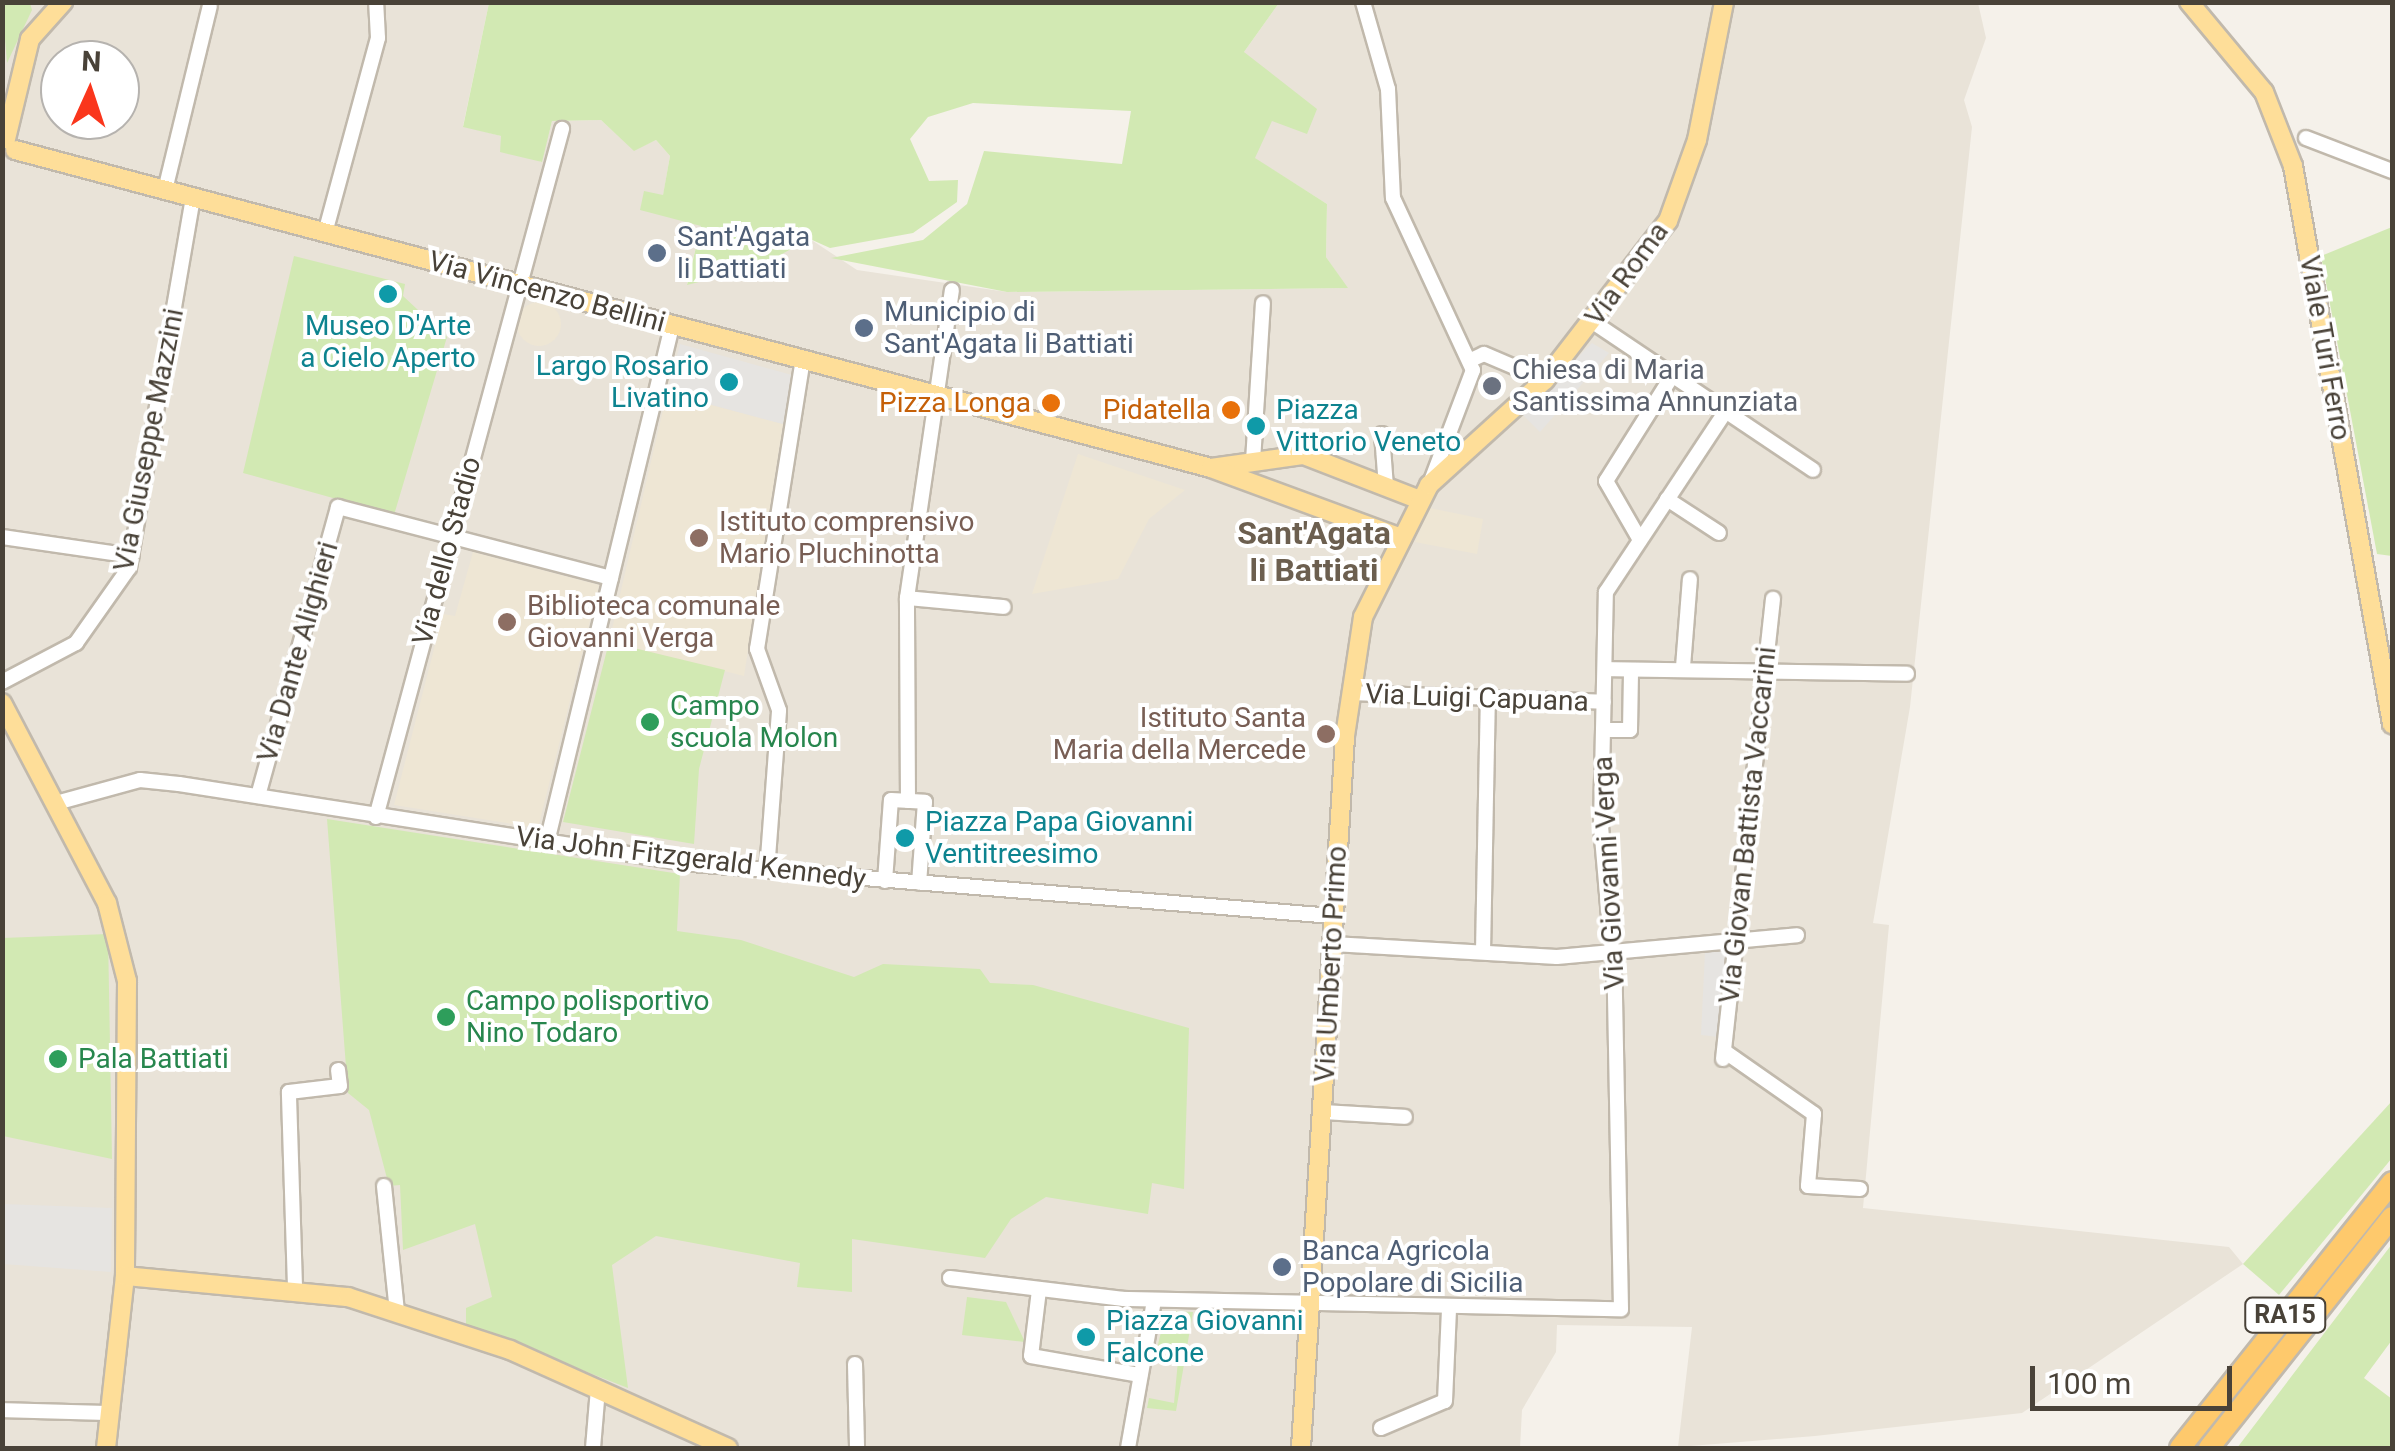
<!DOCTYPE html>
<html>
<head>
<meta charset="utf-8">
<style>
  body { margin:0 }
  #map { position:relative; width:2395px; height:1451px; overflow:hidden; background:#f5f1ea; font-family:Roboto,sans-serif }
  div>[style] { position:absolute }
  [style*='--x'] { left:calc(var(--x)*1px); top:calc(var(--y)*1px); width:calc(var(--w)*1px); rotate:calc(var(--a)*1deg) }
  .residential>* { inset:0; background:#e9e3d8 }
  .education>* { inset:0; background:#eee6d4 }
  .round { border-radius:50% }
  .green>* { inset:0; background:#d2e9b3 }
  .parking>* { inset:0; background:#e6e4e1 }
  .roads { filter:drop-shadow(2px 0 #c1b9ac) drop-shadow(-2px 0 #c1b9ac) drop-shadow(0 2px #c1b9ac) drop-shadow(0 -2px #c1b9ac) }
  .minor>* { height:14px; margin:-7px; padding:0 7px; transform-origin:7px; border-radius:7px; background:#fff }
  .major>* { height:18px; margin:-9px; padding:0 9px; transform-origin:9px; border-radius:9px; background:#fede99 }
  .highway>* { height:20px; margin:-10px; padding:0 10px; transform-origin:10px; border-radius:10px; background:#fec96c }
  .dots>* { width:28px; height:28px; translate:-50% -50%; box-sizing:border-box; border:5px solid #fff; border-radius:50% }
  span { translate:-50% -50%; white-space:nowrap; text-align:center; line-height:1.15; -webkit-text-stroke:8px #fff; paint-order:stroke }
  .shield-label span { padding:2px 8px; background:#fff; border:2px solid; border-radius:8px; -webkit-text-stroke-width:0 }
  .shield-label { font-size:25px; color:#494238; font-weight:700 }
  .service-label { font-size:28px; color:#4e5e75 }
  .left { translate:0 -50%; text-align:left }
  .street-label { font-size:28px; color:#494238 }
  .culture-label { font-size:28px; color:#0d838f }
  .right { translate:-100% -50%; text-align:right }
  .worship-label { font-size:28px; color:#5b616d }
  .food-label { font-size:28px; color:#c56008 }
  .education-label { font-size:28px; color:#785e54 }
  .leisure-label { font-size:28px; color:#27864d }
  .quarter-label { font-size:32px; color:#6c5f4f; font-weight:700 }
  .frame { position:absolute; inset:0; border:5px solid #494238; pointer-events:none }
  .north { position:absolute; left:40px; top:40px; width:100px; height:100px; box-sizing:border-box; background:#fff; border:2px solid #b6b3af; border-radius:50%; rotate:3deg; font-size:28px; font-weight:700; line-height:40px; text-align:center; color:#494238 }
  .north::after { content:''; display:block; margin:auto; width:35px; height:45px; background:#fa361c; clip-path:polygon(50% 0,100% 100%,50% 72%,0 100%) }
  .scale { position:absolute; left:2030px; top:1366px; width:202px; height:45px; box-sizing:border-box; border:5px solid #494238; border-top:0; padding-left:12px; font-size:30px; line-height:35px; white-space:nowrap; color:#494238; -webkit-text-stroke:8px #fff; paint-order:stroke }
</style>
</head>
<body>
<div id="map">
  <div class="residential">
    <div style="clip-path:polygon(evenodd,3px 3px,489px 3px,463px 126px,501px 136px,541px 162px,552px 121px,601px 120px,634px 150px,656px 140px,670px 156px,663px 196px,701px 226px,687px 284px,758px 267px,810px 239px,857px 270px,1007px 292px,1347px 288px,1326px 257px,1327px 204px,1254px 158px,1272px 120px,1244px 52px,1279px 3px,1978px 3px,1986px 38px,1964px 100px,1972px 127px,1910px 707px,1873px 923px,1889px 925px,1863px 1208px,2229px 1247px,2243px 1264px,2022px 1413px,1815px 1436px,1678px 1447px,1692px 1327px,1557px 1325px,1556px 1352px,1522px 1410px,1520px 1448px,3px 1448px,3px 3px,60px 60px,120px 60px,120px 120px,60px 120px,60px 60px)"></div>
  </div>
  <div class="education">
    <div class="round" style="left:517px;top:302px;width:44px;height:44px"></div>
    <div style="clip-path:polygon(667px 393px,783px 424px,744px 676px,609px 642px)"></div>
    <div style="clip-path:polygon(1078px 454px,1185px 490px,1149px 519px,1118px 579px,1032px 594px)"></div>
    <div style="clip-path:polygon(1430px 508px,1483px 519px,1477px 554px,1415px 542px)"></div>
    <div style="clip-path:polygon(473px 552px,599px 585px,538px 828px,394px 805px,443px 614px,455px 616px)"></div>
  </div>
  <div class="green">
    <div style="clip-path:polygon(2px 3px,30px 3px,32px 10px,7px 63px)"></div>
    <div style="clip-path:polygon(1126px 3px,1279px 3px,1244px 52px,1317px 109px,1307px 134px,1272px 121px,1255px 158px,1327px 204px,1326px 257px,1348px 288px,1007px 292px,831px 258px,923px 240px,967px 204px,984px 151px,1122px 164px,1131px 111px,973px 103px,928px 117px,910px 139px,929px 181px,958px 180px,957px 202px,913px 233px,830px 248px,810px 239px,758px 267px,687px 285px,701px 226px,640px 210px,644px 191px,663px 195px,670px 156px,656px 140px,634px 151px,601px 120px,552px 121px,542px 162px,500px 152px,501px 136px,463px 127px,489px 3px)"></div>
    <div style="clip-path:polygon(2392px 227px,2392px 556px,2377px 554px,2321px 256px)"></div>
    <div style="clip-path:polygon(294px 256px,405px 284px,403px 296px,447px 337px,394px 515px,243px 473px)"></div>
    <div style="clip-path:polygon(609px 642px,725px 670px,699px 769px,694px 844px,563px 822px)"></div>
    <div style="clip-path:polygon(327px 819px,680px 874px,677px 931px,741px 940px,854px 977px,883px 964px,980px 969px,990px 983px,1033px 985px,1189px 1028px,1184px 1189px,1152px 1183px,1148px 1214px,1046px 1197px,1011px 1219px,985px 1258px,852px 1239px,852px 1292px,797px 1287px,800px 1263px,656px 1236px,612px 1265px,628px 1388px,466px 1325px,466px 1308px,492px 1297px,475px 1224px,403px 1250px,400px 1185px,389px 1186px,369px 1110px,348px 1093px)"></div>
    <div style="clip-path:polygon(108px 934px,112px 1159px,3px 1136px,2px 938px)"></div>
    <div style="clip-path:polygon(2392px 1101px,2392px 1158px,2279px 1295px,2243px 1264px)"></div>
    <div style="clip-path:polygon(2392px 1244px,2392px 1340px,2364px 1378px,2392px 1399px,2392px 1448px,2237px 1448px)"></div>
    <div style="clip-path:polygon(967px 1297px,1006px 1302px,1025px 1342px,962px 1335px)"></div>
    <div style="clip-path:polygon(1166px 1311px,1193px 1312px,1176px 1411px,1147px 1408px,1149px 1398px,1174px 1403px,1179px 1350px,1171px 1344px,1156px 1353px)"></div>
  </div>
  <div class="parking">
    <div style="clip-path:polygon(1592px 343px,1609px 353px,1540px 432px,1522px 414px)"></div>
    <div style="clip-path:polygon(680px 344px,792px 375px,783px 424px,667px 393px)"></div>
    <div style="clip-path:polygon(1728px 950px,1719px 1037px,1701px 1035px,1705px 952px)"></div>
    <div style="clip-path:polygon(3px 1204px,112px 1208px,111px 1272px,3px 1264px)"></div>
  </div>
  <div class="roads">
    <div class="minor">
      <div style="--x:1363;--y:2;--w:91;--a:74"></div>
      <div style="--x:1388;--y:89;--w:109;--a:87.4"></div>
      <div style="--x:1393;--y:198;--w:190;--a:65.1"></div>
      <div style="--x:1473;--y:370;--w:119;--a:110.7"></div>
      <div style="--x:2306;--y:138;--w:92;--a:21"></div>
      <div style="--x:165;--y:190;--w:189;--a:-76.3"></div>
      <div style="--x:325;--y:233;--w:202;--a:-74.8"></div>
      <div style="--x:378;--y:38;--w:36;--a:-93"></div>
      <div style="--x:1593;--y:322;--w:265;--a:33.9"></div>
      <div style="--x:1471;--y:360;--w:14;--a:-25"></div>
      <div style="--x:1484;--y:354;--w:66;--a:23.1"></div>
      <div style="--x:1382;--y:434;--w:53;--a:85.7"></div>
      <div style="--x:1253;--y:461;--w:158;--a:-86.4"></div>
      <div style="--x:1667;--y:499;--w:62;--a:33.2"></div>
      <div style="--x:2;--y:537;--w:131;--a:8.3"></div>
      <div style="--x:1640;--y:540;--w:68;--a:-120"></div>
      <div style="--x:1606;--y:481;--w:124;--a:-57.8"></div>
      <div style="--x:907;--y:598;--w:97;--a:5.3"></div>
      <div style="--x:1683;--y:667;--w:88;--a:-85.5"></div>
      <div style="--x:1605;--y:669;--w:302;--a:0.9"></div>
      <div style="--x:2;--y:682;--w:84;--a:-27.8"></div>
      <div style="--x:76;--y:643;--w:92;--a:-54.8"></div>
      <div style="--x:129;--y:568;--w:375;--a:-80.2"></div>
      <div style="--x:1350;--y:693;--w:254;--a:2"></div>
      <div style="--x:1603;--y:730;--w:27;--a:0"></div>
      <div style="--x:1630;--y:730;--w:60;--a:-89"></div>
      <div style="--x:258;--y:796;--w:300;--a:-74.5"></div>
      <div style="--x:338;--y:507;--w:282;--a:14.6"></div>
      <div style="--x:908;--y:801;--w:203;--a:-90.3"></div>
      <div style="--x:907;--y:598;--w:311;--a:-81.7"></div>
      <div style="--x:56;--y:803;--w:87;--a:-15.3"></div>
      <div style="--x:140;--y:780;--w:39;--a:6"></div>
      <div style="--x:179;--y:784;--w:519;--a:8.86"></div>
      <div style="--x:692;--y:864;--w:643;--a:4.64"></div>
      <div style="--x:376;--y:817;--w:713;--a:-74.87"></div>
      <div style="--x:547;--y:842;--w:531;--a:-76.38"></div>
      <div style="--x:767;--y:871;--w:161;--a:-85.7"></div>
      <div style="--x:779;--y:710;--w:65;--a:-109.8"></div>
      <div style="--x:757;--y:649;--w:293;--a:-81"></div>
      <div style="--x:885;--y:881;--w:81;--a:-85.8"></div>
      <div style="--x:891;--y:800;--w:34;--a:3"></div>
      <div style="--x:925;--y:802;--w:81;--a:94.2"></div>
      <div style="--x:1333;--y:944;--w:224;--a:3.3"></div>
      <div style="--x:1557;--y:957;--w:241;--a:-5.2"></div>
      <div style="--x:1483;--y:952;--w:250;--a:-88.9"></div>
      <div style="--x:1724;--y:1051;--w:110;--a:35"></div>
      <div style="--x:1814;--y:1114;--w:72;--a:94.8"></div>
      <div style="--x:1808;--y:1186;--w:52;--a:3.3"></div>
      <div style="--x:1723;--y:1059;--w:463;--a:-83.8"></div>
      <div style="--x:1322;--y:1112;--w:83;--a:3.4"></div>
      <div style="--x:384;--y:1186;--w:127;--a:84.1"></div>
      <div style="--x:950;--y:1278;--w:175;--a:6.9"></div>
      <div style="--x:1124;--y:1299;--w:497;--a:1.2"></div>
      <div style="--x:1621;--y:1309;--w:323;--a:-91.1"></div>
      <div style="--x:1615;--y:986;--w:162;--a:-95"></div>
      <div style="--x:1601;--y:825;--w:233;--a:-88.8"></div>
      <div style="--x:1606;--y:592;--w:216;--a:-56.5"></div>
      <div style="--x:295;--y:1287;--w:195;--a:-91.8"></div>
      <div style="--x:289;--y:1092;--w:51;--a:-6.7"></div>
      <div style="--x:340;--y:1086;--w:16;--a:-97"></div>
      <div style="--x:1039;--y:1290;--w:66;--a:96.9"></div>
      <div style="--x:1031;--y:1356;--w:111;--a:9.9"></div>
      <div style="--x:855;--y:1364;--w:84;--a:88.6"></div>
      <div style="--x:2;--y:1410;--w:107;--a:1.6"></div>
      <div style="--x:1381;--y:1428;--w:69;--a:-22.9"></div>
      <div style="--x:1445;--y:1401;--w:92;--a:-87.5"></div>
      <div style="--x:593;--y:1448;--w:59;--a:-85.2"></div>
      <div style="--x:1128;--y:1448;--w:150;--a:-80"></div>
    </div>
    <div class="major">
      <div style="--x:2189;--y:2;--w:117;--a:50.2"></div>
      <div style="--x:2264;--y:92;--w:79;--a:68.6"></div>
      <div style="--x:2293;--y:166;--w:567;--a:79.94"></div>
      <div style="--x:6;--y:139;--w:103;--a:-76.5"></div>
      <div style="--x:30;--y:39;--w:50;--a:-48.3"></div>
      <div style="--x:15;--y:150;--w:1238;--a:14.89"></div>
      <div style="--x:1211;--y:468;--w:94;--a:-8"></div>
      <div style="--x:1304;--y:455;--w:124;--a:21.2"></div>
      <div style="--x:1211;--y:468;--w:202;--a:20.2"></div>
      <div style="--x:2;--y:703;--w:226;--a:62.3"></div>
      <div style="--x:107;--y:903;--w:81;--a:75.6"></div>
      <div style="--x:127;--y:981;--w:295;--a:90.4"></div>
      <div style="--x:125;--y:1276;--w:173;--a:96.3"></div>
      <div style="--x:125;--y:1276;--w:224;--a:5.4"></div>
      <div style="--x:348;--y:1297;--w:170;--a:18.1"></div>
      <div style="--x:510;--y:1350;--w:239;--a:24.2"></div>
      <div style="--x:1301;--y:1448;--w:713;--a:-86.46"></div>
      <div style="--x:1345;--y:736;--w:120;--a:-81.4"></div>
      <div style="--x:1363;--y:617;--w:148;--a:-63.4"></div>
      <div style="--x:1429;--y:485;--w:156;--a:-42.2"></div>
      <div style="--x:1545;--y:380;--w:201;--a:-52.3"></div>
      <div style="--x:1668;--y:221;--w:86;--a:-70.3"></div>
      <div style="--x:1697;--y:140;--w:141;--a:-78.9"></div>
    </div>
    <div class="highway">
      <div style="--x:2180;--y:1448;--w:340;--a:-51.4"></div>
      <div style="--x:2209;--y:1448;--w:295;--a:-51.6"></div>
    </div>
  </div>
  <div class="dots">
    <div style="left:657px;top:253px;background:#5c6f8a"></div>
    <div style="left:388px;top:294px;background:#0f9aa8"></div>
    <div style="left:864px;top:328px;background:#5c6f8a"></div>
    <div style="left:729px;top:382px;background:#0f9aa8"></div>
    <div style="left:1492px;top:386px;background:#6b7280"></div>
    <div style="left:1051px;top:403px;background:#e8710a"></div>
    <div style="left:1231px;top:410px;background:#e8710a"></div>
    <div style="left:1256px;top:426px;background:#0f9aa8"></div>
    <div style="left:699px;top:538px;background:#8d6e63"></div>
    <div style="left:507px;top:622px;background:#8d6e63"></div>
    <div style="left:650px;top:722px;background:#2e9e5b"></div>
    <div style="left:1326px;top:734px;background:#8d6e63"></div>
    <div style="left:905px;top:838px;background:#0f9aa8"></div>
    <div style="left:446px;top:1017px;background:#2e9e5b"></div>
    <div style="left:58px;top:1059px;background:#2e9e5b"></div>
    <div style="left:1282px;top:1267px;background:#5c6f8a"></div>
    <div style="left:1086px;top:1337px;background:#0f9aa8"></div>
  </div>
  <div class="shield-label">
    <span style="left:2285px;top:1315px">RA15</span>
  </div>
  <div class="service-label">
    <span class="left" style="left:677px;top:253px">Sant'Agata<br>li Battiati</span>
    <span class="left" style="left:884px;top:328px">Municipio di<br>Sant'Agata li Battiati</span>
    <span class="left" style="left:1302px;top:1267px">Banca Agricola<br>Popolare di Sicilia</span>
  </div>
  <div class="street-label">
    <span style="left:1627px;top:274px;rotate:-54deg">Via Roma</span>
    <span style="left:547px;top:292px;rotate:15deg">Via Vincenzo Bellini</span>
    <span style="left:2325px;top:348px;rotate:80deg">Viale Turi Ferro</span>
    <span style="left:149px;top:440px;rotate:-79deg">Via Giuseppe Mazzini</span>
    <span style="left:447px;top:551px;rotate:-75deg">Via dello Stadio</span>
    <span style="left:298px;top:652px;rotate:-74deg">Via Dante Alighieri</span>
    <span style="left:1477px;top:698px;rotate:2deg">Via Luigi Capuana</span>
    <span style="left:1748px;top:825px;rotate:-84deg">Via Giovan Battista Vaccarini</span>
    <span style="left:691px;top:858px;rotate:7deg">Via John Fitzgerald Kennedy</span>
    <span style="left:1609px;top:873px;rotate:-93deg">Via Giovanni Verga</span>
    <span style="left:1331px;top:964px;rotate:-87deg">Via Umberto Primo</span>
  </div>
  <div class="culture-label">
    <span style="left:388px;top:342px">Museo D'Arte<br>a Cielo Aperto</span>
    <span class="right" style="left:709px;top:382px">Largo Rosario<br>Livatino</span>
    <span class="left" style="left:1276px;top:426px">Piazza<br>Vittorio Veneto</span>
    <span class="left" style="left:925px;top:838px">Piazza Papa Giovanni<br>Ventitreesimo</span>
    <span class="left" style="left:1106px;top:1337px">Piazza Giovanni<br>Falcone</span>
  </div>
  <div class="worship-label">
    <span class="left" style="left:1512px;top:386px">Chiesa di Maria<br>Santissima Annunziata</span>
  </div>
  <div class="food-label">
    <span class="right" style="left:1031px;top:403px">Pizza Longa</span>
    <span class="right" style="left:1211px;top:410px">Pidatella</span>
  </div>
  <div class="education-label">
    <span class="left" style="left:719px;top:538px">Istituto comprensivo<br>Mario Pluchinotta</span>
    <span class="left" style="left:527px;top:622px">Biblioteca comunale<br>Giovanni Verga</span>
    <span class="right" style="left:1306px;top:734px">Istituto Santa<br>Maria della Mercede</span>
  </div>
  <div class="leisure-label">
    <span class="left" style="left:670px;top:722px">Campo<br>scuola Molon</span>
    <span class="left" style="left:466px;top:1017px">Campo polisportivo<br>Nino Todaro</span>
    <span class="left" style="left:78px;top:1059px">Pala Battiati</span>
  </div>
  <div class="quarter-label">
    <span style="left:1314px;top:552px">Sant'Agata<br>li Battiati</span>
  </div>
  <div class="frame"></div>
  <div class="north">N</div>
  <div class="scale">100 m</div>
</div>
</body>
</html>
